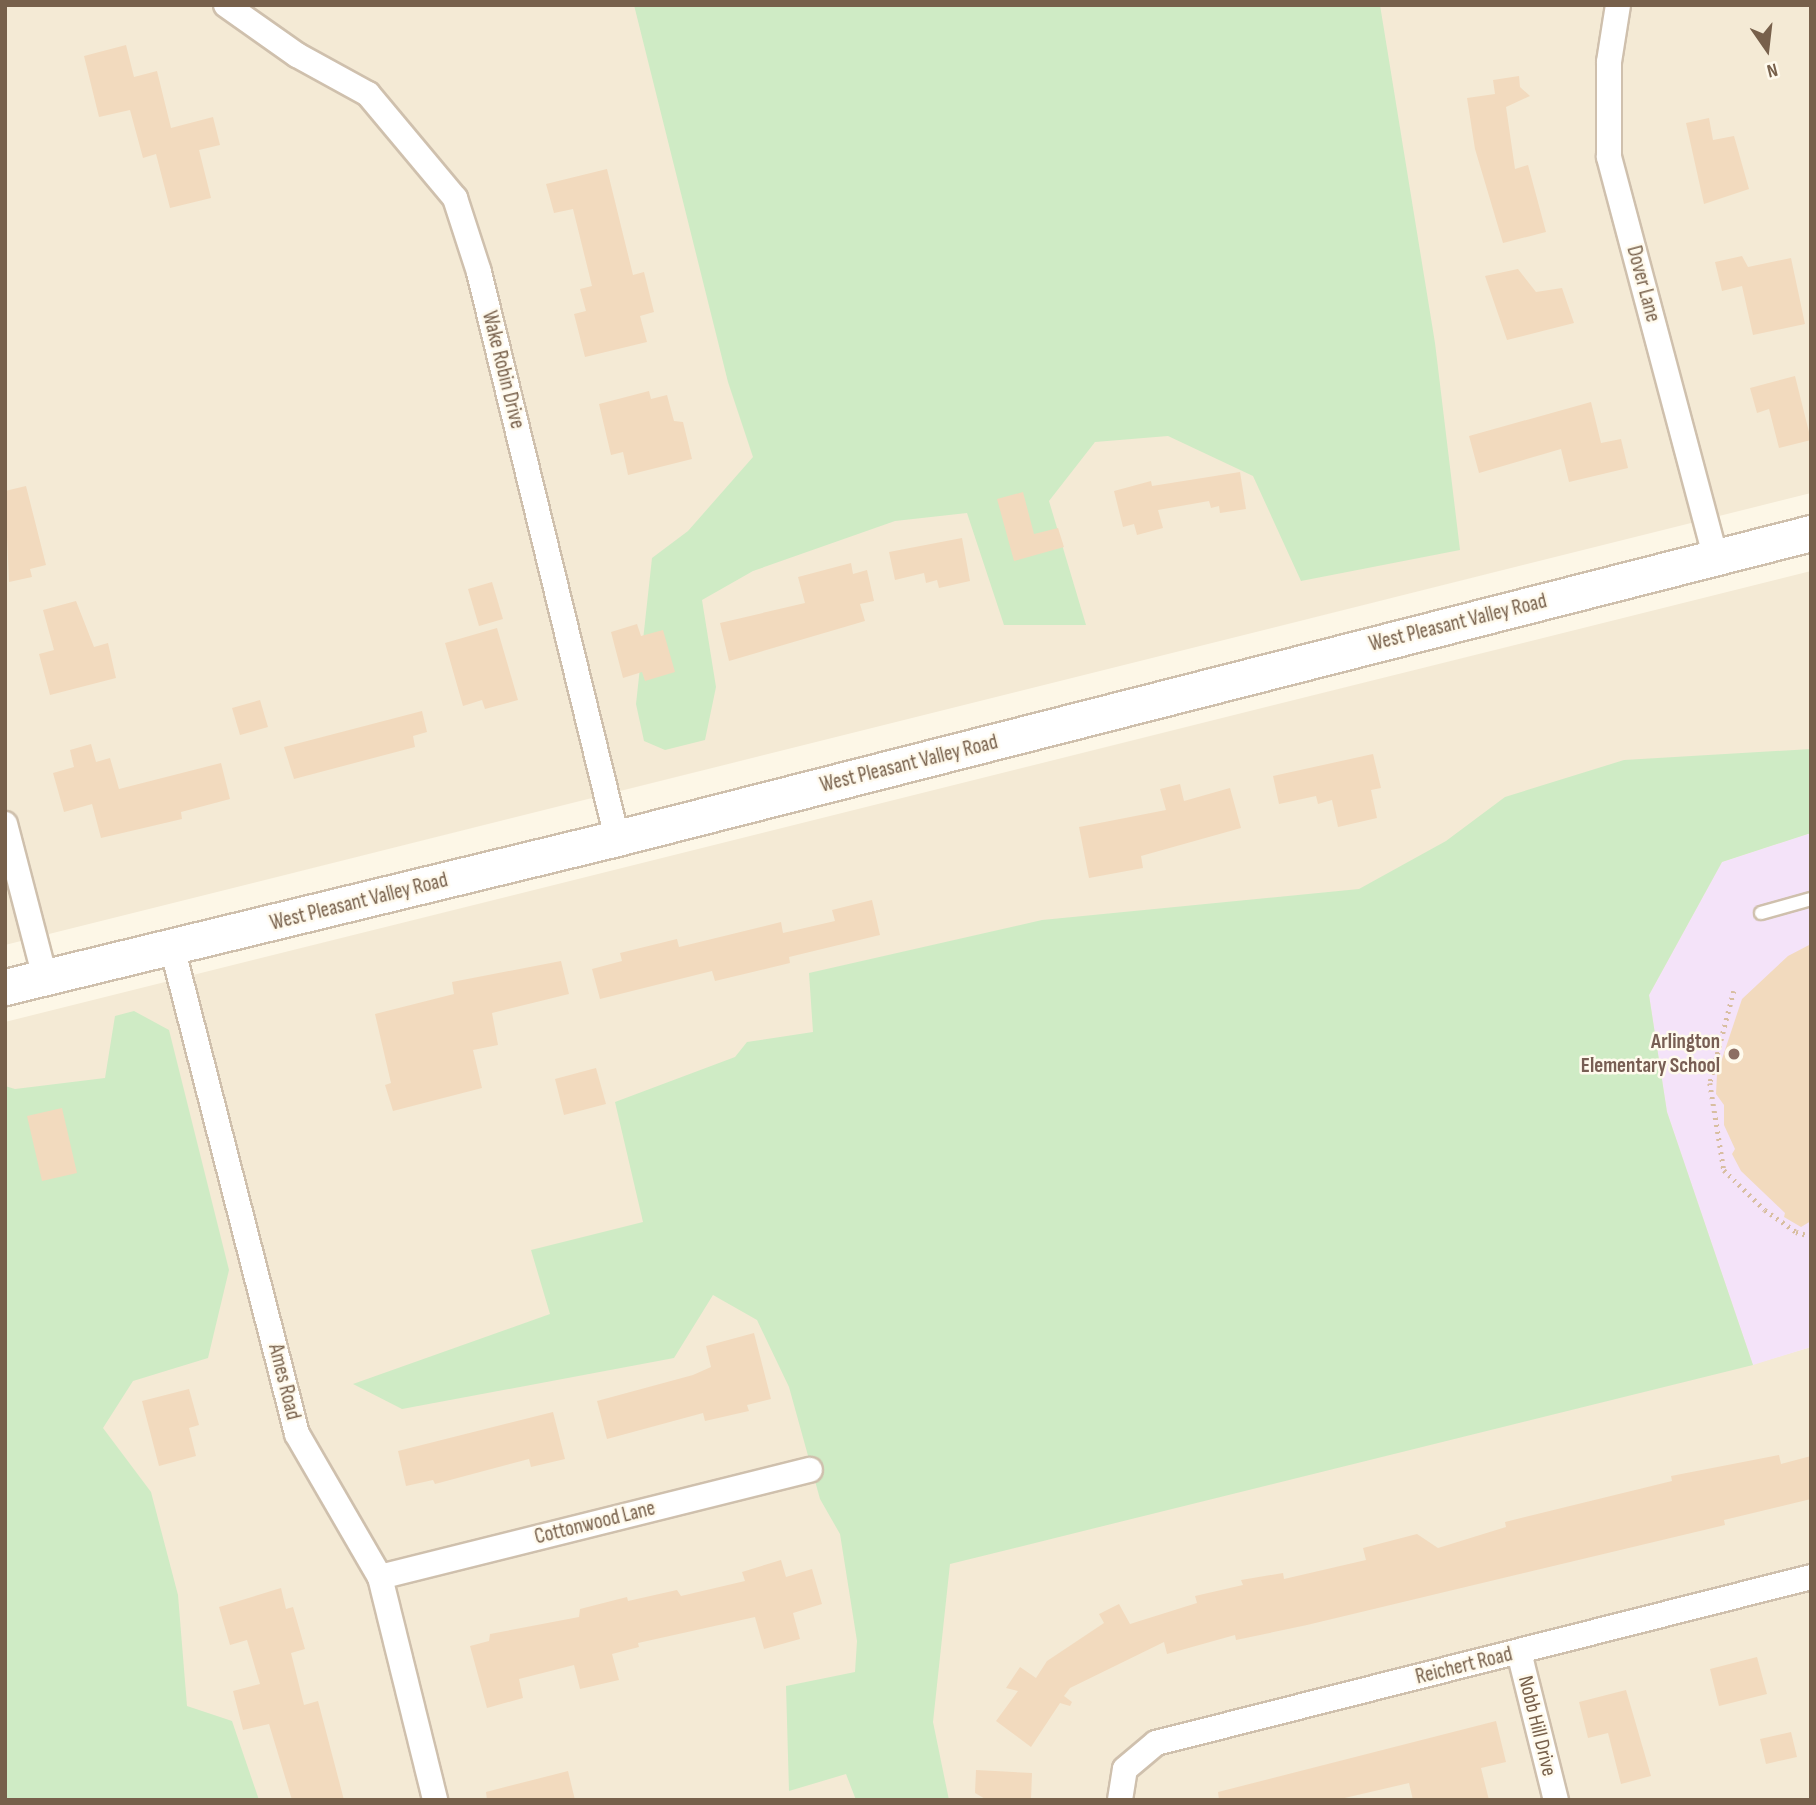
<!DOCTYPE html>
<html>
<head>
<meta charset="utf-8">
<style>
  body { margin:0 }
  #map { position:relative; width:1816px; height:1805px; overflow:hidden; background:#fdf7e7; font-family:"Sofia Sans Condensed",sans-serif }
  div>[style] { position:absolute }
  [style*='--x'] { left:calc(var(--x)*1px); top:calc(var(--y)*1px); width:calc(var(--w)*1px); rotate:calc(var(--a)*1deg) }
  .residential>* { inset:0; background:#f4ead5 }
  .education>* { inset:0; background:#f4e3f9 }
  .green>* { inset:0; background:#cfebc5 }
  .building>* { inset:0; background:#f2dabe }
  .path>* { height:4.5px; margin-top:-2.25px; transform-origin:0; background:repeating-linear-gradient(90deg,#d8bea1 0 2px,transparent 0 7px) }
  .roads { filter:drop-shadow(2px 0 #cfc0ad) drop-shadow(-2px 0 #cfc0ad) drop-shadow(0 2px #cfc0ad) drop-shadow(0 -2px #cfc0ad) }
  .service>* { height:12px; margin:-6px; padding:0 6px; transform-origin:6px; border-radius:6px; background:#fff }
  .minor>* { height:24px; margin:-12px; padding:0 12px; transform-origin:12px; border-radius:12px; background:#fff }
  .secondary>* { height:35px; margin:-17.5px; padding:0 17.5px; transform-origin:17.5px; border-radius:17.5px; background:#fff }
  .dots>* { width:19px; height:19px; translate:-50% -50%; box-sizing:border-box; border:4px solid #fffaed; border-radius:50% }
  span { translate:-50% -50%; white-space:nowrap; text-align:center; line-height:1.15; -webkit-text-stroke:5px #fffaed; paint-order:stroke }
  .street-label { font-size:21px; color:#77604b }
  .education-label { font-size:21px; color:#785e54; font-weight:700 }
  .right { translate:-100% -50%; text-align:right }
  .frame { position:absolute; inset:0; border:7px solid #77604b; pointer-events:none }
  .north { position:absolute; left:1732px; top:14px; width:70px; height:70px; -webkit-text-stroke:5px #fffaed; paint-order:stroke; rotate:166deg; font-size:19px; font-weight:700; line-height:28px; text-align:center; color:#77604b }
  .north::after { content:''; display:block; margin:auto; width:24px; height:32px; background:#77604b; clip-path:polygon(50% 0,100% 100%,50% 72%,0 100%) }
</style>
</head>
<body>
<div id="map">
  <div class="residential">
    <div style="clip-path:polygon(5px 5px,1811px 5px,1811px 493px,5px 945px)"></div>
    <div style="clip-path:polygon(1811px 571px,1811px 833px,1722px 862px,1754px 1364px,1811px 1347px,1811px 1800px,5px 1800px,5px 1022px)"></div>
  </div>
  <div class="education">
    <div style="clip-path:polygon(1811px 833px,1811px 1347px,1753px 1365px,1667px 1112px,1649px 995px,1722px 862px)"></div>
  </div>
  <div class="green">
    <div style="clip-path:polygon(634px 5px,1380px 5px,1435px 343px,1460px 550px,1301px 581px,1253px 476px,1168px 436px,1095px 442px,1049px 501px,1086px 625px,1004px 625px,967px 513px,895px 521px,753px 571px,702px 600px,716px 687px,705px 740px,665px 750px,644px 741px,636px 704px,652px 558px,688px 531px,753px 457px,728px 382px)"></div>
    <div style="clip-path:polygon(1811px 749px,1811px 833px,1722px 862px,1649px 995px,1667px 1112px,1753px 1365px,950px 1564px,933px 1722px,949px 1800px,856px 1800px,846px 1774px,789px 1791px,786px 1686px,855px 1672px,857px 1641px,840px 1534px,820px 1499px,789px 1387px,757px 1320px,713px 1295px,674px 1358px,402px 1409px,353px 1384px,550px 1314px,531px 1250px,643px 1222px,615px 1102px,735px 1057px,747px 1042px,813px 1032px,809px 973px,1042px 920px,1359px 889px,1446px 841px,1505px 797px,1624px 760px)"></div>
    <div style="clip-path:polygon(134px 1011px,169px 1030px,229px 1270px,208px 1358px,133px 1381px,103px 1428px,151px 1492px,178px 1595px,187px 1706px,232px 1721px,259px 1800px,5px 1800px,5px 1086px,15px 1089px,105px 1078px,115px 1016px)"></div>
  </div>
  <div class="building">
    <div style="clip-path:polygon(126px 45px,134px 77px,157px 71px,171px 128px,213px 117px,220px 145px,199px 150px,211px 198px,170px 208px,156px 154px,143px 158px,130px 110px,99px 117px,84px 56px)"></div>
    <div style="clip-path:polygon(1519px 76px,1520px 87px,1530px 96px,1506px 107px,1515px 169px,1528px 165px,1546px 232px,1503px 243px,1475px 149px,1467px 98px,1495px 94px,1493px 80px)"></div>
    <div style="clip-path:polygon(1709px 118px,1713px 140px,1734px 136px,1749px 189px,1704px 204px,1686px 123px)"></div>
    <div style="clip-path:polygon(607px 169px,633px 275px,644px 272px,654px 312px,640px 316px,647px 342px,585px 357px,574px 314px,586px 311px,580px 289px,592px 286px,573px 209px,554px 213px,546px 184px)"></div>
    <div style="clip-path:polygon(1742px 256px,1748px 267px,1791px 258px,1805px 324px,1753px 335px,1742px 286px,1722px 291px,1715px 262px)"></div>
    <div style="clip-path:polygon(1518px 269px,1536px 292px,1562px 288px,1574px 323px,1507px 340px,1485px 276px)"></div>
    <div style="clip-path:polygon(1795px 376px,1811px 440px,1779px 448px,1769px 409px,1757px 413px,1750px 388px)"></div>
    <div style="clip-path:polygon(649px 391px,651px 399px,667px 395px,674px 421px,683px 422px,692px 459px,628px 475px,623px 452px,611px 455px,599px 404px)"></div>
    <div style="clip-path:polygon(1591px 402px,1601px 443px,1621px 439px,1628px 468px,1569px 482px,1561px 449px,1479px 473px,1469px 436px)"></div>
    <div style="clip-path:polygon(1240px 472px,1246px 509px,1220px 513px,1219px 506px,1211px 508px,1209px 501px,1158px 510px,1163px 528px,1137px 535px,1134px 524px,1123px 527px,1114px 491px,1151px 481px,1152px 486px)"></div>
    <div style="clip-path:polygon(26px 486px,46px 565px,30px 569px,32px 577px,9px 582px,5px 491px)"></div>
    <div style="clip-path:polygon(1023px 492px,1034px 534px,1058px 528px,1064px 547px,1014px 561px,997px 499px)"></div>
    <div style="clip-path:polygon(962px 538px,970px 581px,939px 588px,937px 580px,926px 583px,924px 573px,895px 580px,889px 552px)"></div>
    <div style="clip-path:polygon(851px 563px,853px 574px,867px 570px,874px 601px,860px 604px,865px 621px,729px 661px,720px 623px,805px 603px,798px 577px)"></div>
    <div style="clip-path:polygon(492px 582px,503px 619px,479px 626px,468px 589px)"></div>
    <div style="clip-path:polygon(76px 601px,94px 647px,108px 643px,116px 678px,50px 695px,39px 654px,54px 650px,43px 610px)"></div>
    <div style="clip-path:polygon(637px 624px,641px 636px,663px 630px,675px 672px,645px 681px,642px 672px,623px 678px,611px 632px)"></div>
    <div style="clip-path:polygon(497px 628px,518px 700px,485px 709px,482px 700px,463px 706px,445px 643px)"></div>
    <div style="clip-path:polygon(260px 700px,268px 727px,240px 735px,232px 708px)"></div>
    <div style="clip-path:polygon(422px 711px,427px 732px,413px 736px,415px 747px,294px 779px,284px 747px)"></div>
    <div style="clip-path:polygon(91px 744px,96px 762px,110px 758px,119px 789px,221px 763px,230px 799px,181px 812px,182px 819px,101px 838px,92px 804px,64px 812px,53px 773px,74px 767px,70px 750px)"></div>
    <div style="clip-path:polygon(1373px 754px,1381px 788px,1371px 790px,1377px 818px,1338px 827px,1332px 800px,1318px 804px,1316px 796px,1279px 804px,1273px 776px)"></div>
    <div style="clip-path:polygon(1180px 784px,1184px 801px,1230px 788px,1241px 828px,1141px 856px,1143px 868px,1089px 878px,1079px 827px,1166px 810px,1160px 789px)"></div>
    <div style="clip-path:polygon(872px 900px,880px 935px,789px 957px,790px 963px,715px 981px,712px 971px,600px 999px,592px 969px,622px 961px,620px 953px,677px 939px,679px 947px,781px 922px,783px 933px,835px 921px,832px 910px)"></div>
    <div style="clip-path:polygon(1811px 944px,1811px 1221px,1801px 1227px,1784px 1217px,1785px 1213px,1741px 1171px,1732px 1154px,1735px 1149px,1724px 1125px,1724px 1105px,1716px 1094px,1717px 1074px,1742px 999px,1788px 956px)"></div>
    <div style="clip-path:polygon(561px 961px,569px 994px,492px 1013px,498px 1045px,473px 1050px,482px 1088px,393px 1111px,385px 1085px,391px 1083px,375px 1014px,454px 994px,452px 982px)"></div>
    <div style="clip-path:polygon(596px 1068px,606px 1104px,564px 1115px,555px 1079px)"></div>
    <div style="clip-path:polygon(62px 1108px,77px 1173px,42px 1181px,27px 1116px)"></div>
    <div style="clip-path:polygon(754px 1333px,771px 1399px,747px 1405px,749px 1411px,705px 1421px,703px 1413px,607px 1439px,597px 1401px,693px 1375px,711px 1367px,706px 1346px)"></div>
    <div style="clip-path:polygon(189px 1389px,199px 1425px,189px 1428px,196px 1456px,159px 1466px,142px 1401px)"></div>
    <div style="clip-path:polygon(553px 1412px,565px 1459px,531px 1467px,529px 1459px,435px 1484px,433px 1480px,406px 1486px,398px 1451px)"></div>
    <div style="clip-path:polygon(1779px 1455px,1781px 1464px,1811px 1456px,1811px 1499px,1724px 1520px,1725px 1525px,1307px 1625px,1236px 1640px,1235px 1635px,1167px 1654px,1164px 1642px,1070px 1688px,1064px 1696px,1072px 1702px,1070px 1706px,1060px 1703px,1031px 1747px,996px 1721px,1018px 1691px,1006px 1688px,1020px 1667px,1036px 1678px,1047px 1661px,1104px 1623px,1099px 1614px,1119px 1604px,1130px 1624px,1197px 1603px,1195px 1596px,1243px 1585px,1241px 1580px,1283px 1573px,1284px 1579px,1366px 1560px,1363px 1548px,1417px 1534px,1438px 1548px,1506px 1527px,1505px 1522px,1672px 1481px,1671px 1476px)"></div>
    <div style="clip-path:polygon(781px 1560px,786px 1577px,812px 1569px,822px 1604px,793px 1613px,800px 1639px,764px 1649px,755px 1617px,638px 1643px,639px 1647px,612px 1654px,619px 1680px,580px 1689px,574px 1665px,519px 1679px,523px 1698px,487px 1708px,470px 1646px,489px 1641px,490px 1634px,579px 1617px,580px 1609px,627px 1597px,628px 1601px,677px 1590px,681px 1596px,745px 1581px,742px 1572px)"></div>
    <div style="clip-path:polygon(281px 1588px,286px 1609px,293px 1607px,305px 1649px,291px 1653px,304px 1705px,318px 1701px,344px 1800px,292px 1800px,269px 1724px,243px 1730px,233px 1691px,260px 1684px,247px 1640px,230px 1645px,219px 1607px)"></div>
    <div style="clip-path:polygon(1757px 1657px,1767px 1694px,1719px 1706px,1710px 1669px)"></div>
    <div style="clip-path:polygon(1626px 1690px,1651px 1776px,1621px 1784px,1608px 1733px,1588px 1738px,1579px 1702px)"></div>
    <div style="clip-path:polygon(1496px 1721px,1506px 1762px,1481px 1768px,1489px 1800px,1413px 1800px,1409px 1783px,1336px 1800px,1219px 1800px,1218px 1792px)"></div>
    <div style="clip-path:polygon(1791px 1732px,1797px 1757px,1766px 1764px,1760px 1739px)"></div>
    <div style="clip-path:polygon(976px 1770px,1032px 1773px,1031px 1800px,987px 1800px,975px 1793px)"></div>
    <div style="clip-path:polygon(568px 1771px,575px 1800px,487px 1800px,486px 1792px)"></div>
  </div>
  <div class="path">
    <div style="--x:1734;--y:991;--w:95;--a:104.6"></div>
    <div style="--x:1710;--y:1083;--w:88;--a:80.9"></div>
    <div style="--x:1724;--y:1170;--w:57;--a:44.3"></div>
    <div style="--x:1765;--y:1210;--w:38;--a:35"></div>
    <div style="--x:1796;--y:1232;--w:16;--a:15"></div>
  </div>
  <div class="roads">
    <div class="service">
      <div style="--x:1761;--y:913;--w:52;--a:-15.6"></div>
    </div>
    <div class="minor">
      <div style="--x:226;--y:5;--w:87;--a:35.2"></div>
      <div style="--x:297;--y:55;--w:81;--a:28.8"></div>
      <div style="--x:368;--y:94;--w:136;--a:50.1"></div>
      <div style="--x:455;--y:198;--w:78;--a:72"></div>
      <div style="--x:479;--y:272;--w:583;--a:76.3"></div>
      <div style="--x:1618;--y:5;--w:58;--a:99"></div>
      <div style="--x:1609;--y:62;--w:95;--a:90"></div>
      <div style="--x:1609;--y:157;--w:415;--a:75.1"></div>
      <div style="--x:5;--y:824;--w:159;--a:75.4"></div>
      <div style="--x:172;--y:947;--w:503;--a:75.6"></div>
      <div style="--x:297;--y:1434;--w:165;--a:59.9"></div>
      <div style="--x:380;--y:1577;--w:230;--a:76.1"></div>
      <div style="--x:380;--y:1577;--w:443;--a:-14"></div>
      <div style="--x:1519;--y:1652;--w:153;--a:76"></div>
      <div style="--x:1120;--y:1800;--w:31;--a:-81"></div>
      <div style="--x:1125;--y:1769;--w:40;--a:-40"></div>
      <div style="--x:1156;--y:1743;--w:676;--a:-14.22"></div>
    </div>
    <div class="secondary">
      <div style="--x:5;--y:987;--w:630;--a:-13.68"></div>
      <div style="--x:617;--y:838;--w:1232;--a:-14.33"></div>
    </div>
  </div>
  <div class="dots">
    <div style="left:1734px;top:1054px;background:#8d6e63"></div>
  </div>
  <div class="street-label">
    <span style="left:1643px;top:284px;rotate:75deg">Dover Lane</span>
    <span style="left:503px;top:370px;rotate:76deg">Wake Robin Drive</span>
    <span style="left:1458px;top:623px;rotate:-14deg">West Pleasant Valley Road</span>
    <span style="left:909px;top:764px;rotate:-14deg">West Pleasant Valley Road</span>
    <span style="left:359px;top:902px;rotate:-14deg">West Pleasant Valley Road</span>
    <span style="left:284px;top:1382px;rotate:76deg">Ames Road</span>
    <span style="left:595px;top:1523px;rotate:-14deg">Cottonwood Lane</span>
    <span style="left:1464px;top:1666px;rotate:-14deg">Reichert Road</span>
    <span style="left:1537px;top:1726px;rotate:76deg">Nobb Hill Drive</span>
  </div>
  <div class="education-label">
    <span class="right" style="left:1720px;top:1054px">Arlington<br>Elementary School</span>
  </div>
  <div class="frame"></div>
  <div class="north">N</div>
</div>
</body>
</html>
